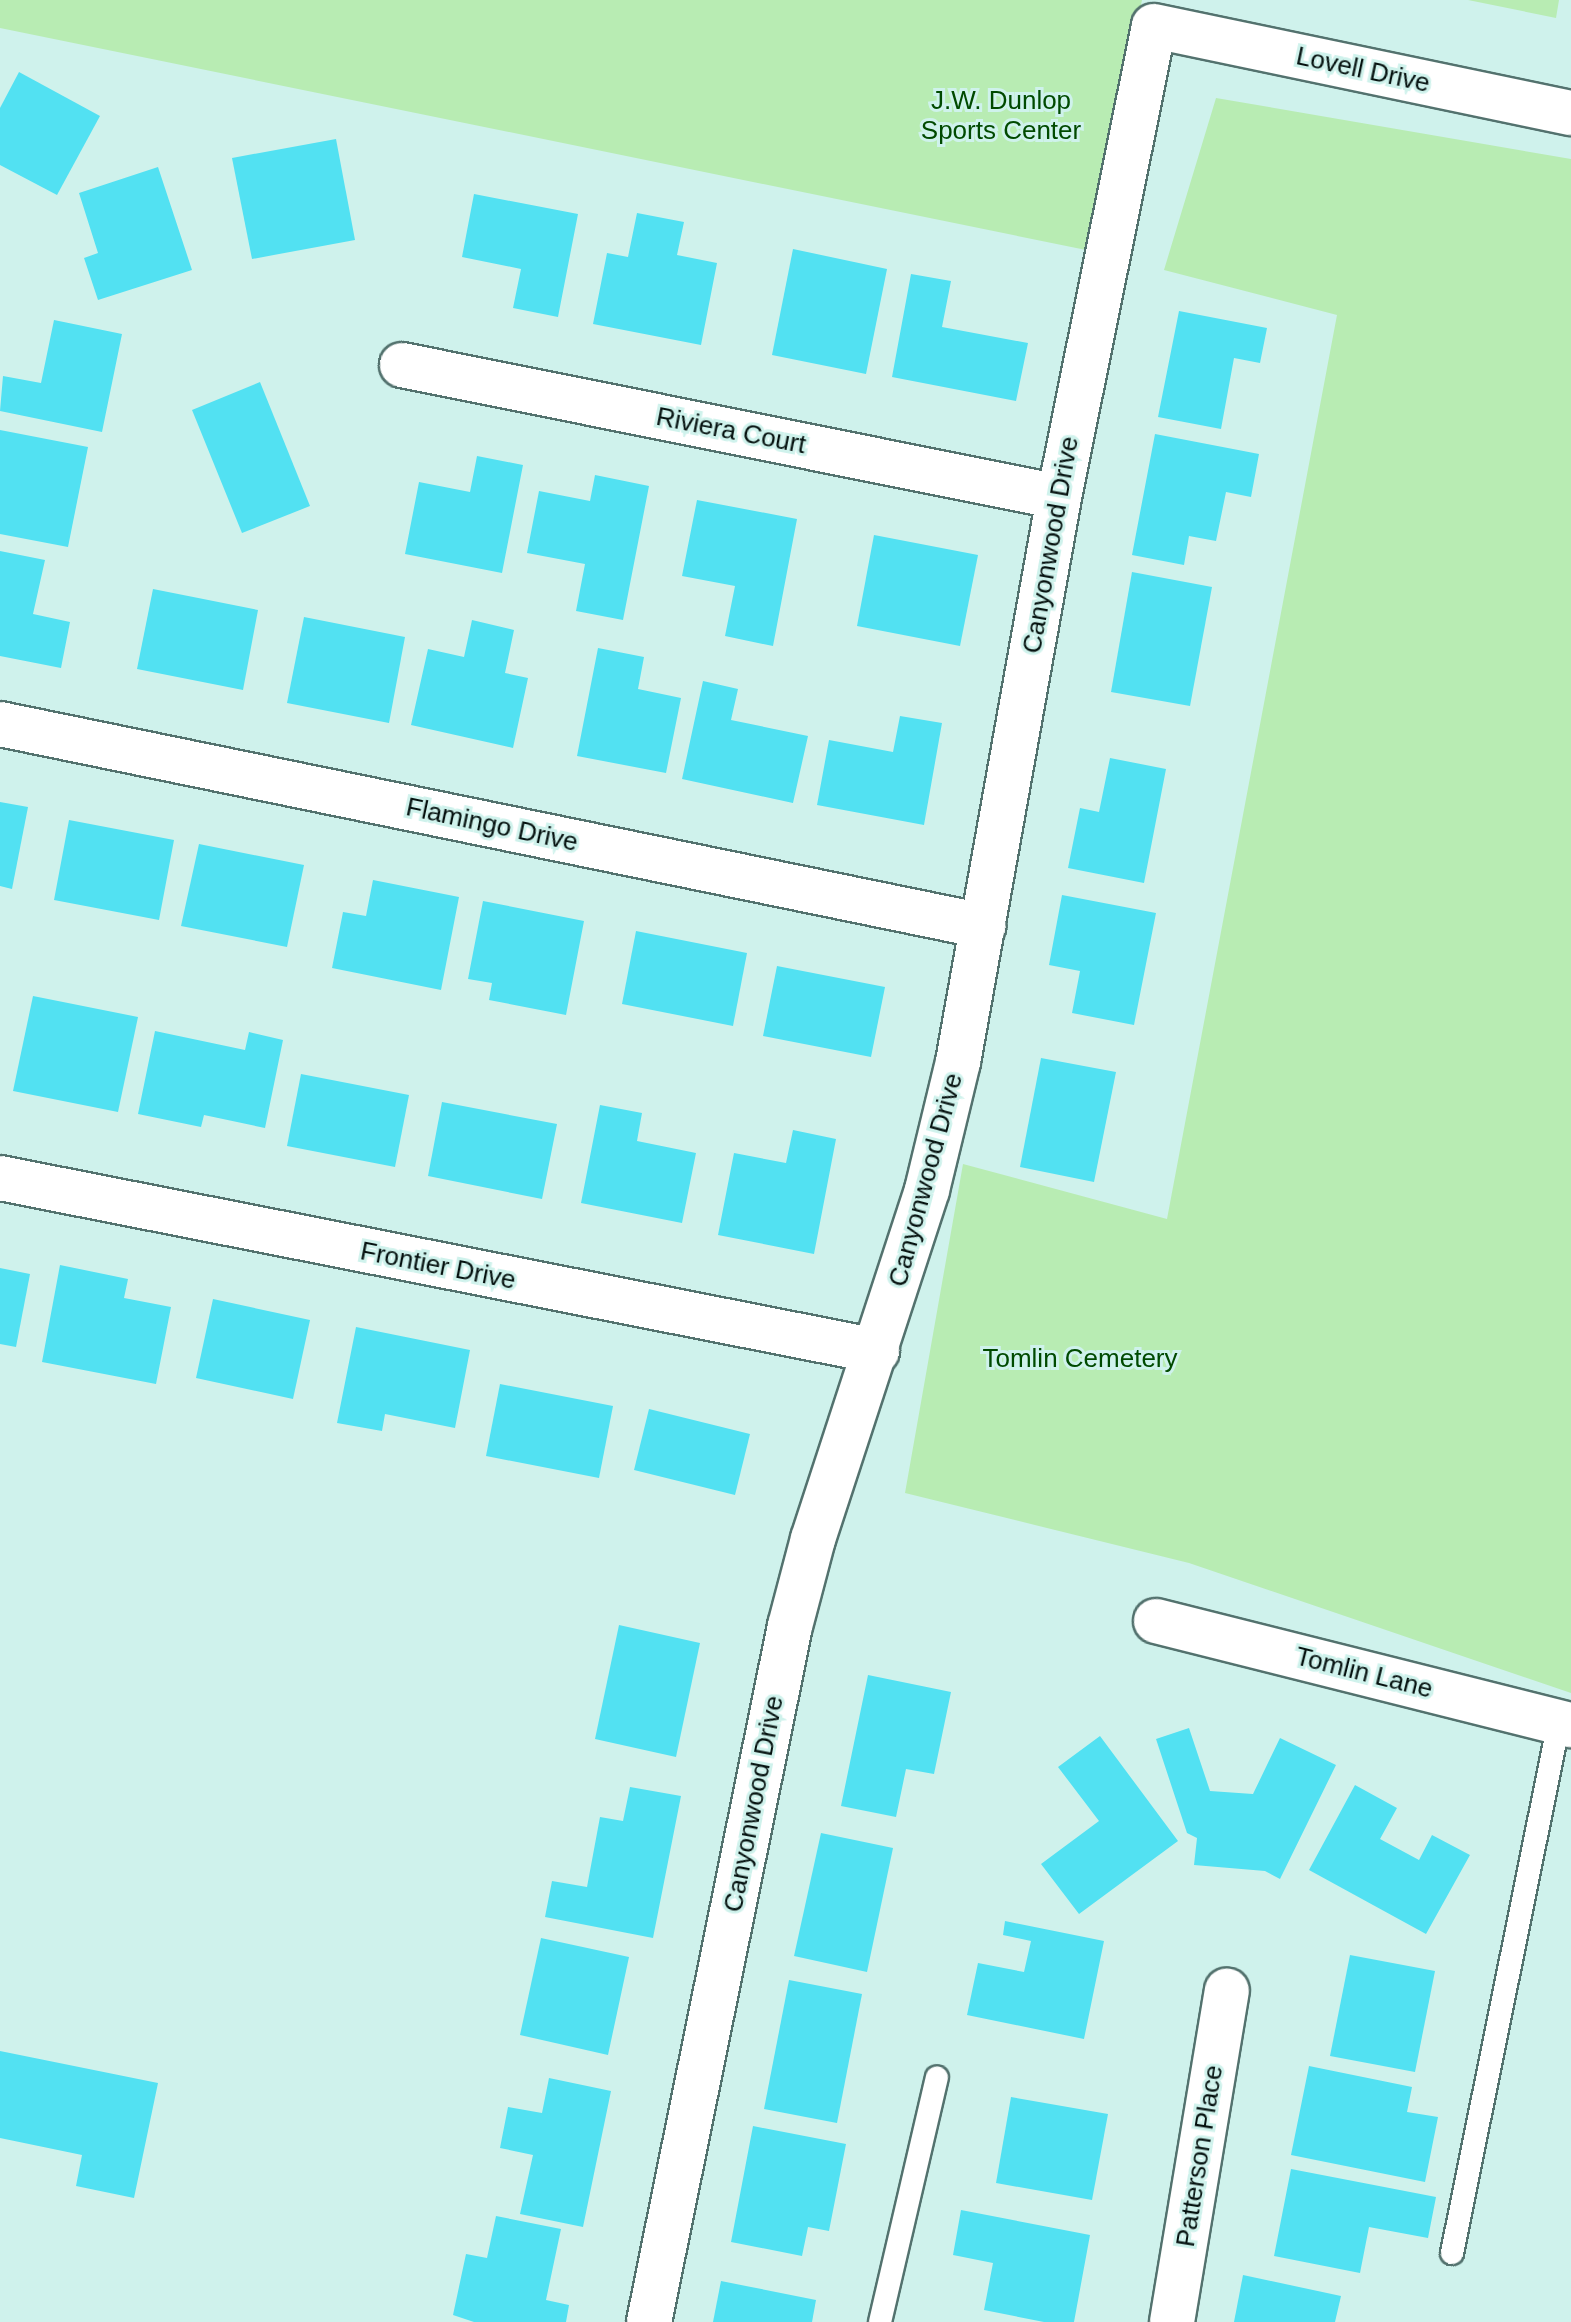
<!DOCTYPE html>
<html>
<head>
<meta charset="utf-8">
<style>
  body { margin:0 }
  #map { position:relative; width:1571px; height:2322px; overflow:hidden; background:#cff2ec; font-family:Helvetica,sans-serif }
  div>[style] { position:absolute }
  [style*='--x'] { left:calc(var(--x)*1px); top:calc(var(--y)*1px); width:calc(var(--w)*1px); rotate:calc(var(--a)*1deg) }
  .green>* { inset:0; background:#b8ecb3 }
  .building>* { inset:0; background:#52e1f2 }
  .roads { filter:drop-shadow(2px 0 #53726e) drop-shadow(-2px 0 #53726e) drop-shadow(0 2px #53726e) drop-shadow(0 -2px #53726e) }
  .service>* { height:22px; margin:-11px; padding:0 11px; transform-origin:11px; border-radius:11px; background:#fff }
  .minor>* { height:44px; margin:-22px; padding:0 22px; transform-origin:22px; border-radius:22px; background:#fff }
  span { translate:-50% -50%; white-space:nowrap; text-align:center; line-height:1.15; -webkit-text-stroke:6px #cff2ec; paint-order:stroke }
  .street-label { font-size:26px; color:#05110f }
  .park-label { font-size:26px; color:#004a00 }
</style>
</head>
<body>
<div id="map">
  <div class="green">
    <div style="clip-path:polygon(0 0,1142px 0,1091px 251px,0 28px)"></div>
    <div style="clip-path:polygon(1468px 0,1559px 0,1556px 18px)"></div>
    <div style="clip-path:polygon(1216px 98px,1571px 159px,1571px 1693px,1189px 1563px,905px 1493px,963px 1164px,1167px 1219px,1337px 315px,1164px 270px)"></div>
  </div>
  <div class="building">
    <div style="clip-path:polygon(19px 72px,100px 116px,57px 195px,0 165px,0 108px)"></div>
    <div style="clip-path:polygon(336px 139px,355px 240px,252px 259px,232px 158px)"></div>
    <div style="clip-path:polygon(158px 167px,192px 270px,98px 300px,84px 258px,98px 253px,79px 193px)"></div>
    <div style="clip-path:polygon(474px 194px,578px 214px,558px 317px,513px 308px,521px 269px,462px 257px)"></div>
    <div style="clip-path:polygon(637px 213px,684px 222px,677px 255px,717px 263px,701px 345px,593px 324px,607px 253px,628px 257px)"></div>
    <div style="clip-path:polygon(793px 249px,887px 269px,866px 374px,772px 355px)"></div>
    <div style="clip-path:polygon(911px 274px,951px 281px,942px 327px,1028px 343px,1016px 401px,892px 377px)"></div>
    <div style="clip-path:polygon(1179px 311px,1267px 328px,1260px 363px,1234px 358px,1221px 429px,1158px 417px)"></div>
    <div style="clip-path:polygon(54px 320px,122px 334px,102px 432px,0 411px,3px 376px,41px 383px)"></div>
    <div style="clip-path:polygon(260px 382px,310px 506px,242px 533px,192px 410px)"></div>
    <div style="clip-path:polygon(0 430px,88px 447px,68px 547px,0 534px)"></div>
    <div style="clip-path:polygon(1155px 434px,1259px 454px,1251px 497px,1226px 492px,1216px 541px,1189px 536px,1184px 565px,1132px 555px)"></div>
    <div style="clip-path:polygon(477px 456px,523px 465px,502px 573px,405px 554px,419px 482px,470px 492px)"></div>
    <div style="clip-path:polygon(595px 475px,649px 486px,623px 620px,576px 611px,585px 564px,527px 553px,539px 491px,590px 501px)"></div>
    <div style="clip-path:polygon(697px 500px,797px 519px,773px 646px,725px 636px,735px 586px,682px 576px)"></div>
    <div style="clip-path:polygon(874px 535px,978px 555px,960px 646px,857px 626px)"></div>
    <div style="clip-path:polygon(0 551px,45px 560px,33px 614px,70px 622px,61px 668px,0 656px)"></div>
    <div style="clip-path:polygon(1132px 572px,1212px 587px,1190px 706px,1111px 692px)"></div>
    <div style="clip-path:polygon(153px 589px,258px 610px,243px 690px,137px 669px)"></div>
    <div style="clip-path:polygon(304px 617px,405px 637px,389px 723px,287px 703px)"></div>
    <div style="clip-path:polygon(472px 620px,514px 630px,505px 673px,528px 678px,513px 748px,411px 725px,428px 649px,464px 657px)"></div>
    <div style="clip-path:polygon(598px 648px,644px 657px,638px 689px,681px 698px,666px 773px,577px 756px)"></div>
    <div style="clip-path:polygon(703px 681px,738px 689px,731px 720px,808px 736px,793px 803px,682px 779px)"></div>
    <div style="clip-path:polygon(900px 716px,942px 723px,924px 825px,817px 805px,829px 740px,893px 752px)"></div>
    <div style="clip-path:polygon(1110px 758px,1166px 769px,1144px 883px,1068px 868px,1080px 808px,1099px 812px)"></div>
    <div style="clip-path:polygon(0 802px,28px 807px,12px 889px,0 886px)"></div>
    <div style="clip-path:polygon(69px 820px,174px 840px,159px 920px,54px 900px)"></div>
    <div style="clip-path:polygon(199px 844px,304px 865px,287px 947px,181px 926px)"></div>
    <div style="clip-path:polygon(373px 880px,459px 897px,441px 990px,332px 968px,343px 912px,366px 916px)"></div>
    <div style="clip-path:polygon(1062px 895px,1156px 913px,1134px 1025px,1072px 1013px,1080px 971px,1049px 965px)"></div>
    <div style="clip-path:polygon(483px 901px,584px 921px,566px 1015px,489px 1000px,492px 983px,468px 979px)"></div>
    <div style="clip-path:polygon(636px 931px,747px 953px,733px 1026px,622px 1004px)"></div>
    <div style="clip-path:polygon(777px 966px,885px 987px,871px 1057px,763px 1036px)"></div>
    <div style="clip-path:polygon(33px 996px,138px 1017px,118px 1112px,13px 1091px)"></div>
    <div style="clip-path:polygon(155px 1031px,245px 1050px,249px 1032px,283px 1040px,265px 1128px,204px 1115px,201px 1127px,138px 1114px)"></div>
    <div style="clip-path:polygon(1041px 1058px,1116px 1072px,1094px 1182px,1020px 1167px)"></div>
    <div style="clip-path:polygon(301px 1074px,409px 1095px,395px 1167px,287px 1146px)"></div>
    <div style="clip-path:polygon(442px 1102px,557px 1124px,542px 1199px,428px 1176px)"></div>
    <div style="clip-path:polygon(600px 1105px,642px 1113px,637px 1141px,696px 1153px,682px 1223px,581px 1203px)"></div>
    <div style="clip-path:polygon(793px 1130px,836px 1139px,814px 1254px,718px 1235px,734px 1153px,786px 1163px)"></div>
    <div style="clip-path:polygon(60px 1265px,128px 1279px,124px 1298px,171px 1307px,156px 1384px,42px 1362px)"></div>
    <div style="clip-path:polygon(0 1268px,30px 1274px,16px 1347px,0 1344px)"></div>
    <div style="clip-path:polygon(213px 1299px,310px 1320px,293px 1399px,196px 1378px)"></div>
    <div style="clip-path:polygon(356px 1327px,470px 1350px,455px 1428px,385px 1414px,382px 1431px,337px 1423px)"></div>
    <div style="clip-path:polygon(500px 1384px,613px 1406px,599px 1478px,486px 1456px)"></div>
    <div style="clip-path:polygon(649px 1409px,750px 1434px,735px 1495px,634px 1470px)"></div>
    <div style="clip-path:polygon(619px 1625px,700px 1643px,676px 1757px,595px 1739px)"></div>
    <div style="clip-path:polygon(868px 1675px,951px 1692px,934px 1774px,906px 1769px,896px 1817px,841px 1806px)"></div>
    <div style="clip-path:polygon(1189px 1728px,1210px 1791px,1253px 1794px,1280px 1738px,1336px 1765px,1280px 1879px,1265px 1871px,1194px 1865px,1197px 1838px,1187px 1833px,1156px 1739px)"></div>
    <div style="clip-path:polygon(1100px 1736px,1178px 1841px,1079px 1914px,1041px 1864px,1099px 1821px,1058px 1767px)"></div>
    <div style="clip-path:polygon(1355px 1785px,1397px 1808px,1380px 1839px,1419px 1860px,1432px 1835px,1470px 1855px,1426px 1934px,1309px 1870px)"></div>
    <div style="clip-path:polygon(630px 1787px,681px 1796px,653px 1938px,545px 1917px,552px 1881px,587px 1887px,600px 1817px,623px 1821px)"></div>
    <div style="clip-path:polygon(821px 1833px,893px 1848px,867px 1972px,794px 1956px)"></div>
    <div style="clip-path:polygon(1005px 1921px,1104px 1941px,1084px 2039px,967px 2015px,978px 1963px,1024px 1972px,1031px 1941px,1003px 1935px)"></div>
    <div style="clip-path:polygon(541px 1938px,629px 1957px,608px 2055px,520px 2035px)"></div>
    <div style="clip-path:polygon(1350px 1955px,1435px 1971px,1415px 2072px,1330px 2056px)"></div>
    <div style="clip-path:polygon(789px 1980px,862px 1994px,837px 2123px,764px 2109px)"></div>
    <div style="clip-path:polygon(0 2051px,158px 2083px,134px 2198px,76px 2186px,82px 2155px,0 2138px)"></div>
    <div style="clip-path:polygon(1309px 2066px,1412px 2087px,1407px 2112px,1438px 2117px,1425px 2182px,1291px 2155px)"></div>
    <div style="clip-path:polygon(549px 2078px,611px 2091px,583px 2227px,520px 2214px,533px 2155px,500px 2148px,508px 2107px,542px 2113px)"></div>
    <div style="clip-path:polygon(1011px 2097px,1108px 2114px,1092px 2200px,996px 2183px)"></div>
    <div style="clip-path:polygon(753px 2126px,846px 2144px,829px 2231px,808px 2227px,802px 2256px,731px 2242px)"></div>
    <div style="clip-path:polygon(1291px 2169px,1436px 2197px,1428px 2238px,1369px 2227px,1360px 2273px,1274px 2256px)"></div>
    <div style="clip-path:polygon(961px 2210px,1090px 2235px,1074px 2322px,1044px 2322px,984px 2310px,993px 2263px,953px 2255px)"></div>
    <div style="clip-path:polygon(496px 2216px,561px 2229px,546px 2300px,569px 2305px,566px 2322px,474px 2322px,453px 2315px,466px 2254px,487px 2258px)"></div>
    <div style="clip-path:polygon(1243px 2275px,1341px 2296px,1335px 2322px,1234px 2322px)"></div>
    <div style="clip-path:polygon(721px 2281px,816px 2300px,812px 2322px,713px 2322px)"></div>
  </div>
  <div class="roads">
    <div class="service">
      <div style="--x:1452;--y:2253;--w:542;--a:-78.61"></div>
      <div style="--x:880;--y:2322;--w:251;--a:-76.9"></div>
    </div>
    <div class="minor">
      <div style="--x:402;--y:365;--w:670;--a:11.36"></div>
      <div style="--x:0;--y:724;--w:1004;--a:11.61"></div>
      <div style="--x:0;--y:1178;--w:894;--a:11.16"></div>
      <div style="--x:1156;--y:1621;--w:428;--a:14.1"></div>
      <div style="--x:649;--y:2322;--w:710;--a:-78.55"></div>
      <div style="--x:790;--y:1626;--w:90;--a:-75.2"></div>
      <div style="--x:813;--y:1539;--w:367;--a:-71.9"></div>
      <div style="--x:927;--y:1190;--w:132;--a:-76.4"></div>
      <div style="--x:958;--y:1062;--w:574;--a:-79.86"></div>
      <div style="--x:1059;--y:497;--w:480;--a:-78.6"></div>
      <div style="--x:1154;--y:26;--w:426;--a:11.8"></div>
      <div style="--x:1172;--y:2322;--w:336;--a:-80.6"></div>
    </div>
  </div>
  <div class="street-label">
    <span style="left:1363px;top:70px;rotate:12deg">Lovell Drive</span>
    <span style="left:731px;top:431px;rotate:11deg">Riviera Court</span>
    <span style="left:1051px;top:545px;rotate:-80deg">Canyonwood Drive</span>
    <span style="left:492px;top:825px;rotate:12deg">Flamingo Drive</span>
    <span style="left:926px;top:1180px;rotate:-75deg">Canyonwood Drive</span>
    <span style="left:438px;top:1266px;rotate:11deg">Frontier Drive</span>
    <span style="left:1364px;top:1673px;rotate:14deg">Tomlin Lane</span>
    <span style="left:754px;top:1804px;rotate:-79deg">Canyonwood Drive</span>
    <span style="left:1200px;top:2156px;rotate:-81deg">Patterson Place</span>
  </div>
  <div class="park-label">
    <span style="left:1001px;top:116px">J.W. Dunlop<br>Sports Center</span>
    <span style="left:1080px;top:1359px">Tomlin Cemetery</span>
  </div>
</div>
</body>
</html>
